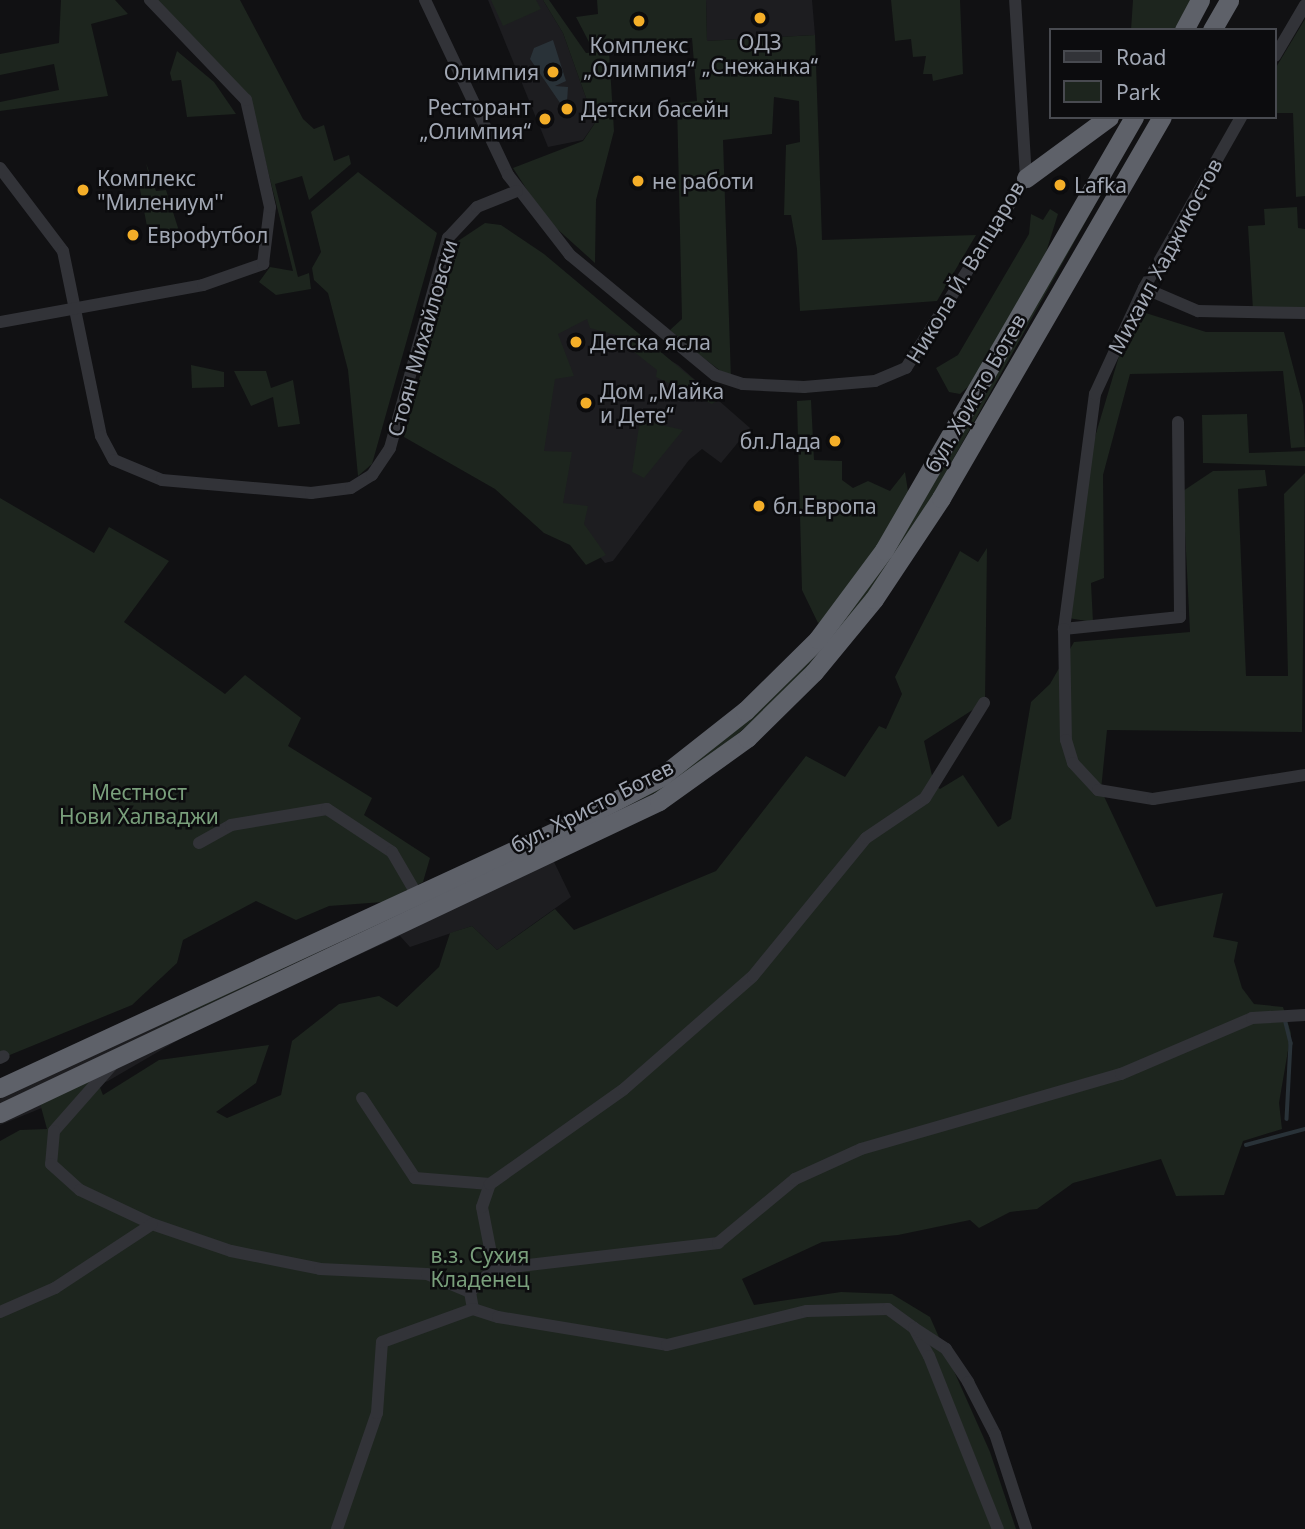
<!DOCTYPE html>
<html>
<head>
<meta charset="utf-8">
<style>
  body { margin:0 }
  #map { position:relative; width:1305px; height:1529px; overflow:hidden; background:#111113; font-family:"Noto Sans",sans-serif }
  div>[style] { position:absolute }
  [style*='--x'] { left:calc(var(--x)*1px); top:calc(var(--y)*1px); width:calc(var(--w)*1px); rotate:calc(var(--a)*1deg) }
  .built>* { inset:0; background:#1d1d20 }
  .green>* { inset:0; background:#1d251e }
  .water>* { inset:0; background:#293238 }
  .stream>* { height:3.5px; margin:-1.75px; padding:0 1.75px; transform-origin:1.75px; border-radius:1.75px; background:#293238 }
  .minor>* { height:12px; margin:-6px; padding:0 6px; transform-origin:6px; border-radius:6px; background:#323338 }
  .highway>* { height:19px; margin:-9.5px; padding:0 9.5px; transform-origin:9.5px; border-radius:9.5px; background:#5e6169 }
  .dots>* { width:19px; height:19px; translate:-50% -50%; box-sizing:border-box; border:4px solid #0c0c0e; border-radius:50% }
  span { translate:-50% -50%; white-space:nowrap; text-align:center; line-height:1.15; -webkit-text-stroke:5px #0c0c0e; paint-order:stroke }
  .poi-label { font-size:21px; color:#a2a8b4 }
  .right { translate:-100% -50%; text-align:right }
  .left { translate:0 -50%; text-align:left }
  .street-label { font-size:21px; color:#a2a8b4 }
  .park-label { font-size:21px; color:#799f7b }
  .legend { position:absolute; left:1049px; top:28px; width:228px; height:91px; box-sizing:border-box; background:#0c0c0e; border:2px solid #484a50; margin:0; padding:9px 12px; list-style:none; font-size:21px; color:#a2a8b4 }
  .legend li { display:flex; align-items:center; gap:14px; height:35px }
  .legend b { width:35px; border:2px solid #484a50 }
</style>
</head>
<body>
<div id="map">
  <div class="built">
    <div style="clip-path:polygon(488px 0,543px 0,563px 33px,595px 123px,583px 140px,548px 147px)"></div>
    <div style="clip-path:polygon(706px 0,812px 0,815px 35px,707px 41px)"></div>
    <div style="clip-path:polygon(471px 239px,678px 365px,750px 428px,721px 463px,702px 449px,689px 460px,613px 561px,605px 563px,561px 509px)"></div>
    <div style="clip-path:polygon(541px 835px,571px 897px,497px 950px,472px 926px,410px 947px,400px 936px,199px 1028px,108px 1081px,0 1125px,0 1086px)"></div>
  </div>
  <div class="green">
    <div style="clip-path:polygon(61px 0,115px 0,128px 14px,91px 24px,108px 96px,0 111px,0 102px,59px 90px,54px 64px,0 75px,0 54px,59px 43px)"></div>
    <div style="clip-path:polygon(154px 0,240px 0,303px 119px,314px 129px,324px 125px,334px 161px,349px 155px,351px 164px,309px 200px,302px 176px,275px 184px,298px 277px,309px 273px,311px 289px,276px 295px,259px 282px,270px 267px,293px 271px,250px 99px)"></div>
    <div style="clip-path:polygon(491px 0,536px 0,541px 9px,503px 26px)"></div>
    <div style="clip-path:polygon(543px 0,549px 0,586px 53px,609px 51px,614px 131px,596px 200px,595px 263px,545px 218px,513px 168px,583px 141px,595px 123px,563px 33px)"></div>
    <div style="clip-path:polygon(597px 0,706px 0,707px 41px,815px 35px,822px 240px,976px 235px,937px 301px,800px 311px,797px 249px,791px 215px,784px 215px,786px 145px,800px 142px,799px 101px,774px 97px,772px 134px,723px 140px,731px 379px,688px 346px,670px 330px,682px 319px,677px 103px,697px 101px,692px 38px,590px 44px,576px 17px,598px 14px)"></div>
    <div style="clip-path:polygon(891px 0,960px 0,963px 74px,933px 81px,932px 74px,923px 74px,926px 56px,913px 57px,911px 39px,895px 41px)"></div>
    <div style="clip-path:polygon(1133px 0,1193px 0,1175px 30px,1131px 30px)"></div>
    <div style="clip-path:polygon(1305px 19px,1305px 196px,1296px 197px,1293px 113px,1275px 113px,1275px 69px)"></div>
    <div style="clip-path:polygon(177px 51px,214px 82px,236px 114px,187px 117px,181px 80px,172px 81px,170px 73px)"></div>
    <div style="clip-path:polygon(146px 163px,156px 191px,166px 190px,179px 231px,149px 237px,138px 179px,149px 176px)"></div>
    <div style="clip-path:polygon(358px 172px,437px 233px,372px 464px,358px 476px,348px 370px,328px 293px,314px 280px,312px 268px,321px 252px,311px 212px)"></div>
    <div style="clip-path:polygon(1110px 178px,922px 515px,850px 619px,768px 709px,680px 781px,145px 1034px,705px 754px,909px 523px)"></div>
    <div style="clip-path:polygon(1297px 207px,1298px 228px,1305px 229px,1305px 308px,1253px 310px,1248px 226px,1265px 225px,1264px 209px)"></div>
    <div style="clip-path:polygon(1050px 209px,1058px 214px,1043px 262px,971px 384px,960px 394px,949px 392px,936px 368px,958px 355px,1029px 234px,1031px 214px,1043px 220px)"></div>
    <div style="clip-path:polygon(485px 223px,501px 225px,544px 254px,718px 400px,712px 404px,656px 377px,657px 370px,624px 344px,627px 338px,590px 328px,587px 319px,558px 334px,574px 376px,555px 379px,544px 451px,572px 452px,563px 503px,588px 506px,584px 524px,606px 555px,586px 565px,570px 545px,544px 533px,495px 489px,404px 437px,455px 243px)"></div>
    <div style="clip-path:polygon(1133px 309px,1206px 332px,1284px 332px,1303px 405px,1305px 447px,1291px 448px,1283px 371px,1130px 374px,1103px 475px,1104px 578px,1091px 583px,1093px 622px,1068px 618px,1081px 484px)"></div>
    <div style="clip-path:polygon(191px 365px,224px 372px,224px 387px,192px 388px)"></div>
    <div style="clip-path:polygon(234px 371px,266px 371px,271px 388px,293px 380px,300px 424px,278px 427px,273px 397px,251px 406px)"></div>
    <div style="clip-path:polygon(811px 400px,814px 460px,842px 461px,842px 480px,853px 488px,868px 481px,890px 491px,905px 472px,909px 498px,827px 620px,818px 623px,802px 590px,797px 401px)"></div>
    <div style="clip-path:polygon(1247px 414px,1249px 453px,1305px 451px,1305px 466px,1203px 463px,1202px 415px)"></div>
    <div style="clip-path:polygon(640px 420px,683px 430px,644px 478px,632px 472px)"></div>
    <div style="clip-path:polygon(1265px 470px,1267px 486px,1238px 489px,1246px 676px,1288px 676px,1284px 494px,1305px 473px,1302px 732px,1107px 730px,1101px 790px,1156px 907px,1223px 893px,1213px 937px,1238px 942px,1234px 961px,1242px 988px,1254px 1004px,1283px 1007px,1291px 1033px,1279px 1103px,1282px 1129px,1243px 1141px,1224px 1195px,1176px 1196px,1161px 1159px,1073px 1183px,1037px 1209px,1010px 1212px,979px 1228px,970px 1220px,898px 1235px,822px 1242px,742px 1279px,754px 1305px,841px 1292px,892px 1294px,930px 1317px,990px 1452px,1016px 1529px,0 1529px,0 1141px,20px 1130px,47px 1129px,38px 1096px,93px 1070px,103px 1095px,159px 1060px,269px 1045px,256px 1083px,216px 1112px,227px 1118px,281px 1095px,292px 1041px,339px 1004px,379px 996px,397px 1007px,439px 967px,450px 933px,472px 926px,497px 950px,555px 909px,574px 930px,716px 871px,806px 756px,845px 777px,879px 726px,886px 729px,902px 694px,895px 677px,960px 551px,978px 562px,987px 548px,985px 702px,924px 741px,934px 784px,940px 789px,963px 775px,998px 827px,1011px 819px,1031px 702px,1050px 684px,1074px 642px,1190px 632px,1183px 491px,1213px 471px)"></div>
    <div style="clip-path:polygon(0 498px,94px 553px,109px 527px,169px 561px,124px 622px,225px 694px,245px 675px,301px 718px,288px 746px,372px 798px,364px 815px,430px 858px,423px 882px,383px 902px,329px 906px,296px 920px,256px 901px,183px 940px,177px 963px,132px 1005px,0 1059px)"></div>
  </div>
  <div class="water">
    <div style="clip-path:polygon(553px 40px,566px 81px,555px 86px,568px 87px,567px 102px,574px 109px,569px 116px,530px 59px,534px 48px)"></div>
  </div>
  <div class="stream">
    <div style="--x:1285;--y:1019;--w:25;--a:76"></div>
    <div style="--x:1291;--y:1043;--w:76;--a:93"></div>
    <div style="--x:1246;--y:1145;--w:61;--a:-15.2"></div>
  </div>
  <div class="minor">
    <div style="--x:425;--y:0;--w:194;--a:64.6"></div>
    <div style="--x:508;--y:175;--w:101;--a:52.2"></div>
    <div style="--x:570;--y:255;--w:188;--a:39.6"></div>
    <div style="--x:715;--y:375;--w:29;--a:18"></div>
    <div style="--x:743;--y:384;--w:61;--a:2.8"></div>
    <div style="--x:804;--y:387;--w:71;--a:-4.8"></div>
    <div style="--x:875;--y:381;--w:34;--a:-23"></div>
    <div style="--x:906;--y:368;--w:225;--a:-57.7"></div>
    <div style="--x:1026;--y:178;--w:178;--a:-93.5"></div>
    <div style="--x:1275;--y:56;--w:59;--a:-59.5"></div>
    <div style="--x:0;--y:168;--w:104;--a:52.8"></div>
    <div style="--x:63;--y:251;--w:189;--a:78.4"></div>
    <div style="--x:101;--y:436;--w:27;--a:62"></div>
    <div style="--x:114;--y:460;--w:52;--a:22.6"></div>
    <div style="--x:162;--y:480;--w:150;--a:5"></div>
    <div style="--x:311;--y:493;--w:40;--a:-7.1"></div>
    <div style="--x:351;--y:488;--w:25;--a:-32"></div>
    <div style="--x:372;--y:475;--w:32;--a:-56"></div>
    <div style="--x:390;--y:448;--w:218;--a:-74.6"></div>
    <div style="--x:448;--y:238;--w:42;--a:-46.9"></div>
    <div style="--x:477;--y:207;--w:43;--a:-21.8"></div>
    <div style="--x:1144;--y:288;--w:59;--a:23.1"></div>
    <div style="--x:1198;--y:311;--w:107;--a:1.1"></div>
    <div style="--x:0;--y:322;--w:206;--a:-10.3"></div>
    <div style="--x:203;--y:285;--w:64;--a:-19.3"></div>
    <div style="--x:263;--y:264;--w:57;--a:-83"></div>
    <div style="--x:270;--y:207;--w:110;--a:-102.6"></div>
    <div style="--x:246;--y:100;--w:139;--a:-133.8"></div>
    <div style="--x:1178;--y:422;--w:195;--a:89.4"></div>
    <div style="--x:1180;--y:617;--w:117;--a:174.1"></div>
    <div style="--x:1064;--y:629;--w:237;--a:-82.5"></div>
    <div style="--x:1095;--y:394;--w:117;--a:-65.2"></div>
    <div style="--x:1144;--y:288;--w:197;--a:-60.4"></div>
    <div style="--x:1064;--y:629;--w:111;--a:89"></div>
    <div style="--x:1066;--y:740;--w:24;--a:73"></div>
    <div style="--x:1073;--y:763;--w:37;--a:47"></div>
    <div style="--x:1098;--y:790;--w:56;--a:9.3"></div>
    <div style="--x:1153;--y:799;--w:154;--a:-9"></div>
    <div style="--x:199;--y:843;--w:37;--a:-29"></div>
    <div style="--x:231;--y:825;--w:97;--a:-9.5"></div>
    <div style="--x:327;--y:809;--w:78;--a:33.5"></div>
    <div style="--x:392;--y:852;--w:48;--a:59.7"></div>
    <div style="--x:0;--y:1058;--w:4;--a:-27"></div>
    <div style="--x:113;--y:1064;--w:89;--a:131.4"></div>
    <div style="--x:54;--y:1131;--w:33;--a:95"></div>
    <div style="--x:51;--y:1164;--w:39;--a:42"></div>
    <div style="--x:80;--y:1190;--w:80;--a:25.3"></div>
    <div style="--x:152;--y:1224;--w:83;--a:18.9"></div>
    <div style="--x:231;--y:1251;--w:91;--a:11.4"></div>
    <div style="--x:320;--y:1269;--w:107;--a:2.7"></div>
    <div style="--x:427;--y:1274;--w:47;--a:22.7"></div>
    <div style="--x:470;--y:1292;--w:33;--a:-44"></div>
    <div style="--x:494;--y:1269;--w:226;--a:-6.6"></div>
    <div style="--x:718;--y:1243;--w:100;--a:-39.7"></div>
    <div style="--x:795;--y:1179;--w:72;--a:-24.4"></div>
    <div style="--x:861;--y:1149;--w:271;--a:-16.1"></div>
    <div style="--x:1121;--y:1074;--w:142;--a:-23.1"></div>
    <div style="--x:1252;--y:1018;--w:53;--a:-3.2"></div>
    <div style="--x:362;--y:1098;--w:96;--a:56.5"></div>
    <div style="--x:415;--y:1178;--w:75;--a:4.6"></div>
    <div style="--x:494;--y:1269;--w:63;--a:-101"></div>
    <div style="--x:482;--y:1207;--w:24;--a:-71"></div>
    <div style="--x:490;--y:1184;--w:164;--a:-35.3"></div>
    <div style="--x:624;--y:1089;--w:171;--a:-41.2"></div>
    <div style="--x:753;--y:976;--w:178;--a:-50.7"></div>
    <div style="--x:866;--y:838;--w:71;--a:-34.1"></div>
    <div style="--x:925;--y:798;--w:112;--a:-58.2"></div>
    <div style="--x:470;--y:1292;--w:17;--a:80"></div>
    <div style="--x:473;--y:1309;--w:26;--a:18"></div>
    <div style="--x:498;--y:1317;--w:171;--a:9.4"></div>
    <div style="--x:667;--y:1345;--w:144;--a:-13.7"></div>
    <div style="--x:807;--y:1311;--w:81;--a:-1.4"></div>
    <div style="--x:888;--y:1309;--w:32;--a:36"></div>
    <div style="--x:914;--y:1328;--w:32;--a:62"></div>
    <div style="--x:929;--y:1356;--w:186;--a:68.3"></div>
    <div style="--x:0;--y:1312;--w:60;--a:-23.6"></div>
    <div style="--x:55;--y:1288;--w:116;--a:-33.4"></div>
    <div style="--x:914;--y:1328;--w:38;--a:33"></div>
    <div style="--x:946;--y:1349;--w:40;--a:56"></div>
    <div style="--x:968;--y:1382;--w:59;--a:62.6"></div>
    <div style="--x:995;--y:1434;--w:100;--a:71.9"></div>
    <div style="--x:337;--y:1529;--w:123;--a:-71"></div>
    <div style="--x:377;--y:1413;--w:71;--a:-86"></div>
    <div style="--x:382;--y:1342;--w:97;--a:-19.9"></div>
  </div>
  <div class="highway">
    <div style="--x:1184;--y:30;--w:34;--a:-62"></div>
    <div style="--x:1212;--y:30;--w:34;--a:-60"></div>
    <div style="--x:1026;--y:178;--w:103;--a:-36.3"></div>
    <div style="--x:0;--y:1088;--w:629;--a:-24.81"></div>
    <div style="--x:571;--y:824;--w:102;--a:-27.6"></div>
    <div style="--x:661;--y:777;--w:107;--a:-38.2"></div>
    <div style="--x:745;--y:711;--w:103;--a:-44.6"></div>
    <div style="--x:818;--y:639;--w:111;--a:-53.4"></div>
    <div style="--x:884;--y:550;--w:500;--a:-60"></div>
    <div style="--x:0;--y:1113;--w:729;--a:-25.33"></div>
    <div style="--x:659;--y:801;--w:108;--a:-35.6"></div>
    <div style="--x:747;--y:738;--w:94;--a:-44.6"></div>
    <div style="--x:814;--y:672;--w:94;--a:-50.6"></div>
    <div style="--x:874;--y:599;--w:121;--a:-56.4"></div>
    <div style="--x:941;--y:498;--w:440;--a:-59.9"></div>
  </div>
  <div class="dots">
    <div style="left:760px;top:18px;background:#f4ae28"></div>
    <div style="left:639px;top:21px;background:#f4ae28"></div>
    <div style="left:553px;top:72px;background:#f4ae28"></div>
    <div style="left:567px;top:109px;background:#f4ae28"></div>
    <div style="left:545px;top:119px;background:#f4ae28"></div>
    <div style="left:638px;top:181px;background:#f4ae28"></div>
    <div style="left:1060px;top:185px;background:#f4ae28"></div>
    <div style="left:83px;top:190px;background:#f4ae28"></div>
    <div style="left:133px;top:235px;background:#f4ae28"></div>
    <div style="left:576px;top:342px;background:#f4ae28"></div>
    <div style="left:586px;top:403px;background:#f4ae28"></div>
    <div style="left:835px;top:441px;background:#f4ae28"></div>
    <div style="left:759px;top:506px;background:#f4ae28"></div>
  </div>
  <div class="poi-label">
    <span style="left:760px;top:54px">ОДЗ<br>„Снежанка“</span>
    <span style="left:639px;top:57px">Комплекс<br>„Олимпия“</span>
    <span class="right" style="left:539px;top:72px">Олимпия</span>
    <span class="right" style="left:531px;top:119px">Ресторант<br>„Олимпия“</span>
    <span class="left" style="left:581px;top:109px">Детски басейн</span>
    <span class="left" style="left:97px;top:190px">Комплекс<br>"Милениум''</span>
    <span class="left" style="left:652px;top:181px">не работи</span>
    <span class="left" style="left:1074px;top:185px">Lafka</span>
    <span class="left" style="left:147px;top:235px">Еврофутбол</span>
    <span class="left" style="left:590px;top:342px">Детска ясла</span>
    <span class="left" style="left:600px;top:403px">Дом „Майка<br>и Дете“</span>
    <span class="right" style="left:821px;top:441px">бл.Лада</span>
    <span class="left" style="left:773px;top:506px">бл.Европа</span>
  </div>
  <div class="street-label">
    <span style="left:1165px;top:256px;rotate:-62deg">Михаил Хаджикостов</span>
    <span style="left:965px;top:272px;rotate:-59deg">Никола Й. Вапцаров</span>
    <span style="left:422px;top:338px;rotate:-74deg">Стоян Михайловски</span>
    <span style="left:975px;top:393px;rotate:-60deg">бул. Христо Ботев</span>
    <span style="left:592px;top:806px;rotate:-27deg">бул. Христо Ботев</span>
  </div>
  <div class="park-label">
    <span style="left:139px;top:804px">Местност<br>Нови Халваджи</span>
    <span style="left:480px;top:1267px">в.з. Сухия<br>Кладенец</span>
  </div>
  <ul class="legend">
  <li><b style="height:9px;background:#323338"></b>Road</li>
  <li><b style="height:19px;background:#1d251e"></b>Park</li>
  </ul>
</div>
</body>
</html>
